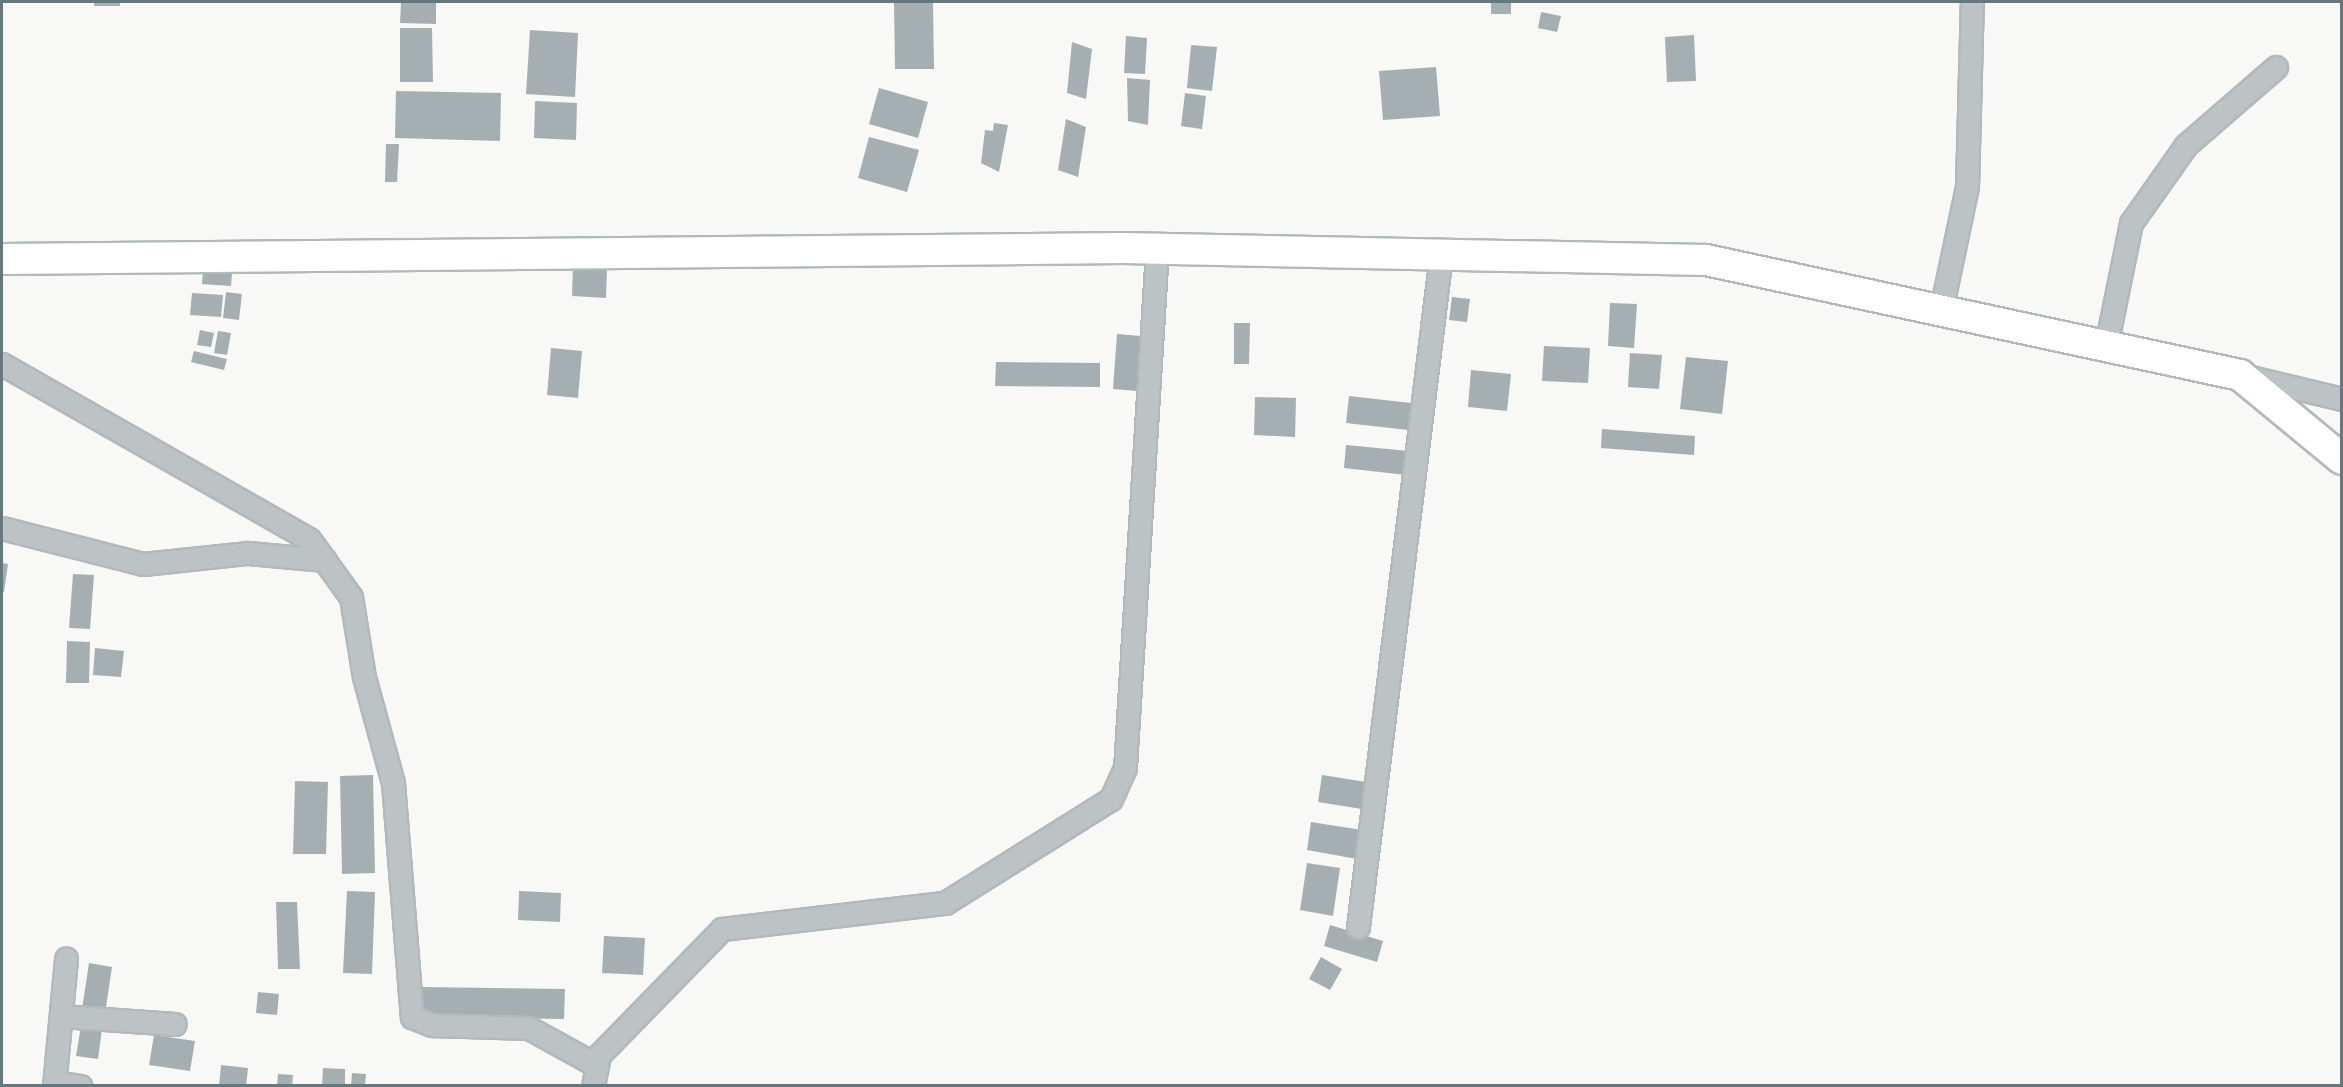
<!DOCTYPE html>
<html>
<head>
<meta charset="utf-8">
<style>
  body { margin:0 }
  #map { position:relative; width:2343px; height:1087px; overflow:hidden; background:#f8f8f6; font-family:Ubuntu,sans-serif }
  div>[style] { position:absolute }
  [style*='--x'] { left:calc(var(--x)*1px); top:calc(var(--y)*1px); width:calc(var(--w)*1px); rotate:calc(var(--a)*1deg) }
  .building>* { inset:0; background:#a5afb2 }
  .roads { filter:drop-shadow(2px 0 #b2b9bc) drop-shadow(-2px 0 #b2b9bc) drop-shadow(0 2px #b2b9bc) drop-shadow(0 -2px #b2b9bc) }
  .minor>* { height:21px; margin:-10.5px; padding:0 10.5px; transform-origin:10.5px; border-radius:10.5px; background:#bdc3c5 }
  .secondary>* { height:30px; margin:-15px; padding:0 15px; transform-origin:15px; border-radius:15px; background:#fff }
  span { translate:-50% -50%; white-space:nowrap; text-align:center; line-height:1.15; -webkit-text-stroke:6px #fff; paint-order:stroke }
  .frame { position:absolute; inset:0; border:3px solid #66777e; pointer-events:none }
</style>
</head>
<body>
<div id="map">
  <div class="building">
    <div style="clip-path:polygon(94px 2px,120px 2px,120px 6px,94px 6px)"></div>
    <div style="clip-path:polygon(401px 2px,436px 2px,436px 24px,400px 23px)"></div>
    <div style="clip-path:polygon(894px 2px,933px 2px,934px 69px,895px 69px)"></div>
    <div style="clip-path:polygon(1491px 2px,1511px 2px,1511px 14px,1491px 14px)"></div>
    <div style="clip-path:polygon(1541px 12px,1561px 16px,1557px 32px,1538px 28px)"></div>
    <div style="clip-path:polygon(400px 28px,432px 28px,433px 82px,400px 82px)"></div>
    <div style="clip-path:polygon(530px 30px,578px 33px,575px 97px,526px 94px)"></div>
    <div style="clip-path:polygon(1694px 35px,1696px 81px,1667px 82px,1665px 37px)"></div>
    <div style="clip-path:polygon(1126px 36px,1147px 38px,1145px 74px,1124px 73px)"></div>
    <div style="clip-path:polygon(1072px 42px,1092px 49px,1086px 99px,1067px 93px)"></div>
    <div style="clip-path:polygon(1191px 45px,1217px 47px,1212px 91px,1187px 88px)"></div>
    <div style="clip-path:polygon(1436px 67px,1440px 116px,1383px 120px,1379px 71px)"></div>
    <div style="clip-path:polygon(1127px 78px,1150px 80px,1148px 125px,1128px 121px)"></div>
    <div style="clip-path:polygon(879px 88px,928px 102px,918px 138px,869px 124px)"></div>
    <div style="clip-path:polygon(396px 91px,501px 93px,500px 141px,395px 138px)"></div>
    <div style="clip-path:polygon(1185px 93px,1206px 96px,1202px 129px,1181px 126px)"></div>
    <div style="clip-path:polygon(535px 101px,577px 103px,576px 140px,534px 138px)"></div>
    <div style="clip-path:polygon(1066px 119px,1086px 127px,1078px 177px,1058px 170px)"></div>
    <div style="clip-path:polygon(994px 123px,1008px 125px,999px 172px,981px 163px,985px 130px,993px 131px)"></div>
    <div style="clip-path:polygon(869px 137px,919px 150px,907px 192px,858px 178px)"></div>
    <div style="clip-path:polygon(386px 144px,399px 144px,397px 182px,385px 182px)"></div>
    <div style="clip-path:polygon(573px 264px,607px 266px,606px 298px,572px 296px)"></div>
    <div style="clip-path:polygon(203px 270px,232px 273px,231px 286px,202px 284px)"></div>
    <div style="clip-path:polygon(226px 292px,242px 294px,239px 320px,223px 318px)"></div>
    <div style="clip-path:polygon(192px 293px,223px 295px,221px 317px,190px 315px)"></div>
    <div style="clip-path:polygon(1452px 297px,1470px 299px,1467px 322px,1449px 320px)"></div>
    <div style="clip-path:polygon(1610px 303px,1637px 304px,1634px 348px,1608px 346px)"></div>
    <div style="clip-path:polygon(1234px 323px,1250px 323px,1249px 364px,1234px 364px)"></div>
    <div style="clip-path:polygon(200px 330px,214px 333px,211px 347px,197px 345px)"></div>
    <div style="clip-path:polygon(218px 331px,231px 333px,227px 355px,214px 353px)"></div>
    <div style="clip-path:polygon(1117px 334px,1141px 336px,1137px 391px,1113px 389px)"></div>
    <div style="clip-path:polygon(1544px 346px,1590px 348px,1588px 383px,1542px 381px)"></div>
    <div style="clip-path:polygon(551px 348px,582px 351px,578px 398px,547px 395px)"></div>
    <div style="clip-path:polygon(194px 351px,227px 359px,224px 370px,191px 362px)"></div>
    <div style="clip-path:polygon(1630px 353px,1662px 355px,1659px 389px,1628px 387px)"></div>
    <div style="clip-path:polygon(1686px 357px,1728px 361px,1722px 414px,1680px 409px)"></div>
    <div style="clip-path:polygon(996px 362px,1100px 363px,1100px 387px,995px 386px)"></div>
    <div style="clip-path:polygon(1471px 370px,1511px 374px,1507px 411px,1468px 407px)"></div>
    <div style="clip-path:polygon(1349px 396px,1411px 403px,1408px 430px,1346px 423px)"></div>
    <div style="clip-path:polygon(1255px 397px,1296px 398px,1295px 437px,1254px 435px)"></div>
    <div style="clip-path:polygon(1602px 429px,1695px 436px,1694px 455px,1601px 448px)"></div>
    <div style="clip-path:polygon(1346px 445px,1409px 451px,1406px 475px,1344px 468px)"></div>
    <div style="clip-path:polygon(2px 563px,8px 564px,4px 592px,2px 592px)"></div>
    <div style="clip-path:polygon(73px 574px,94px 575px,90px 629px,69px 628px)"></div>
    <div style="clip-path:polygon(67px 641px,90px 642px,89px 683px,66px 683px)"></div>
    <div style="clip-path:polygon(95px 648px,124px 651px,121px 677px,93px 675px)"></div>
    <div style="clip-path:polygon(373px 775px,375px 873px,342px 874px,340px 776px)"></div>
    <div style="clip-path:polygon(1322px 775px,1373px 783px,1368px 810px,1318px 802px)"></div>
    <div style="clip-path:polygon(295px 781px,328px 782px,326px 854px,293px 854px)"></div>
    <div style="clip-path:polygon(1311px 822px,1362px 830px,1357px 859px,1307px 850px)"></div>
    <div style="clip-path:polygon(1307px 863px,1340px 868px,1333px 916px,1300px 910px)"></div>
    <div style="clip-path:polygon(347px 891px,375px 892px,372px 974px,343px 973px)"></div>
    <div style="clip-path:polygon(519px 891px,561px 893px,560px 922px,518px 920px)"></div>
    <div style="clip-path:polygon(276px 902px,297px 902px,300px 969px,278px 969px)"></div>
    <div style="clip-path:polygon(1330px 925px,1383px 941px,1377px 962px,1324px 946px)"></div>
    <div style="clip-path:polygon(604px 936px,645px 938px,643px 975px,602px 973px)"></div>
    <div style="clip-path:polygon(1321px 957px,1342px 969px,1330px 990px,1309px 979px)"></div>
    <div style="clip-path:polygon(89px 963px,112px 967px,104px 1020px,81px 1016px)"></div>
    <div style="clip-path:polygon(422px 987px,565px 989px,564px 1019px,421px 1017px)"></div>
    <div style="clip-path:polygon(258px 992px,279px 994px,277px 1015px,256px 1013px)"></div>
    <div style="clip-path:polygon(81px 1026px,102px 1029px,98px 1059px,76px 1056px)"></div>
    <div style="clip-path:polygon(154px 1035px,195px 1041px,190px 1071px,149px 1065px)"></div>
    <div style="clip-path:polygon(221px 1065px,248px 1068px,246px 1086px,219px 1086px)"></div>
    <div style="clip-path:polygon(323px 1068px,345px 1069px,345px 1086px,322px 1086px)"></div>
    <div style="clip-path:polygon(352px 1073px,366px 1074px,365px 1086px,351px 1086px)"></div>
    <div style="clip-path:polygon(278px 1074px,293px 1075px,292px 1086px,277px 1086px)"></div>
  </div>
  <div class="roads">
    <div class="minor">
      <div style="--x:1941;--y:310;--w:126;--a:-78.1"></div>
      <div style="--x:1967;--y:187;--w:185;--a:-88.5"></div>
      <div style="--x:2106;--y:346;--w:126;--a:-78.5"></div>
      <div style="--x:2131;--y:223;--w:95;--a:-54.8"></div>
      <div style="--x:2186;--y:145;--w:119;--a:-40.9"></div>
      <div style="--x:2;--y:364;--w:353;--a:29.7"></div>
      <div style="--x:309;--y:539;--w:72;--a:54.1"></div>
      <div style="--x:351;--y:597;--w:81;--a:80.8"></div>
      <div style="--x:364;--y:677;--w:110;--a:74.7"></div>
      <div style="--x:393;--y:783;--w:235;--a:85.4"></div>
      <div style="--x:412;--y:1017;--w:22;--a:22"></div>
      <div style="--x:432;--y:1025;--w:97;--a:1.8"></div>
      <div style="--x:529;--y:1028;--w:77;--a:28.9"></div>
      <div style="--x:2246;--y:376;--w:99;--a:13.5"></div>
      <div style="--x:2;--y:528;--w:146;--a:14.3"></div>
      <div style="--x:143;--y:564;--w:106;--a:-6"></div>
      <div style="--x:248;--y:553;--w:77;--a:5.2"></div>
      <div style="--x:1358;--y:927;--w:677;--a:-82.96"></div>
      <div style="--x:61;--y:1016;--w:114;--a:4"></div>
      <div style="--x:55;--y:1082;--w:26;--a:9"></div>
      <div style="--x:54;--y:1086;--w:128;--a:-84.6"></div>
      <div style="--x:593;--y:1086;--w:32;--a:-79"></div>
      <div style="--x:599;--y:1055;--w:176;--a:-45.7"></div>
      <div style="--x:722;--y:929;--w:225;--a:-6.7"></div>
      <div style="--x:945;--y:903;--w:196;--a:-32.1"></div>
      <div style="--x:1111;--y:799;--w:34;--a:-66"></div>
      <div style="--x:1125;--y:768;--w:520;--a:-86.47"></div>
    </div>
    <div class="secondary">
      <div style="--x:2;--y:259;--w:1121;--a:-0.56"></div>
      <div style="--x:1123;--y:248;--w:583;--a:1.18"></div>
      <div style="--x:1706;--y:260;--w:546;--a:12.15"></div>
      <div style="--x:2240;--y:375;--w:132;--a:39.5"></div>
    </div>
  </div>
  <div class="frame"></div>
</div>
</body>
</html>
